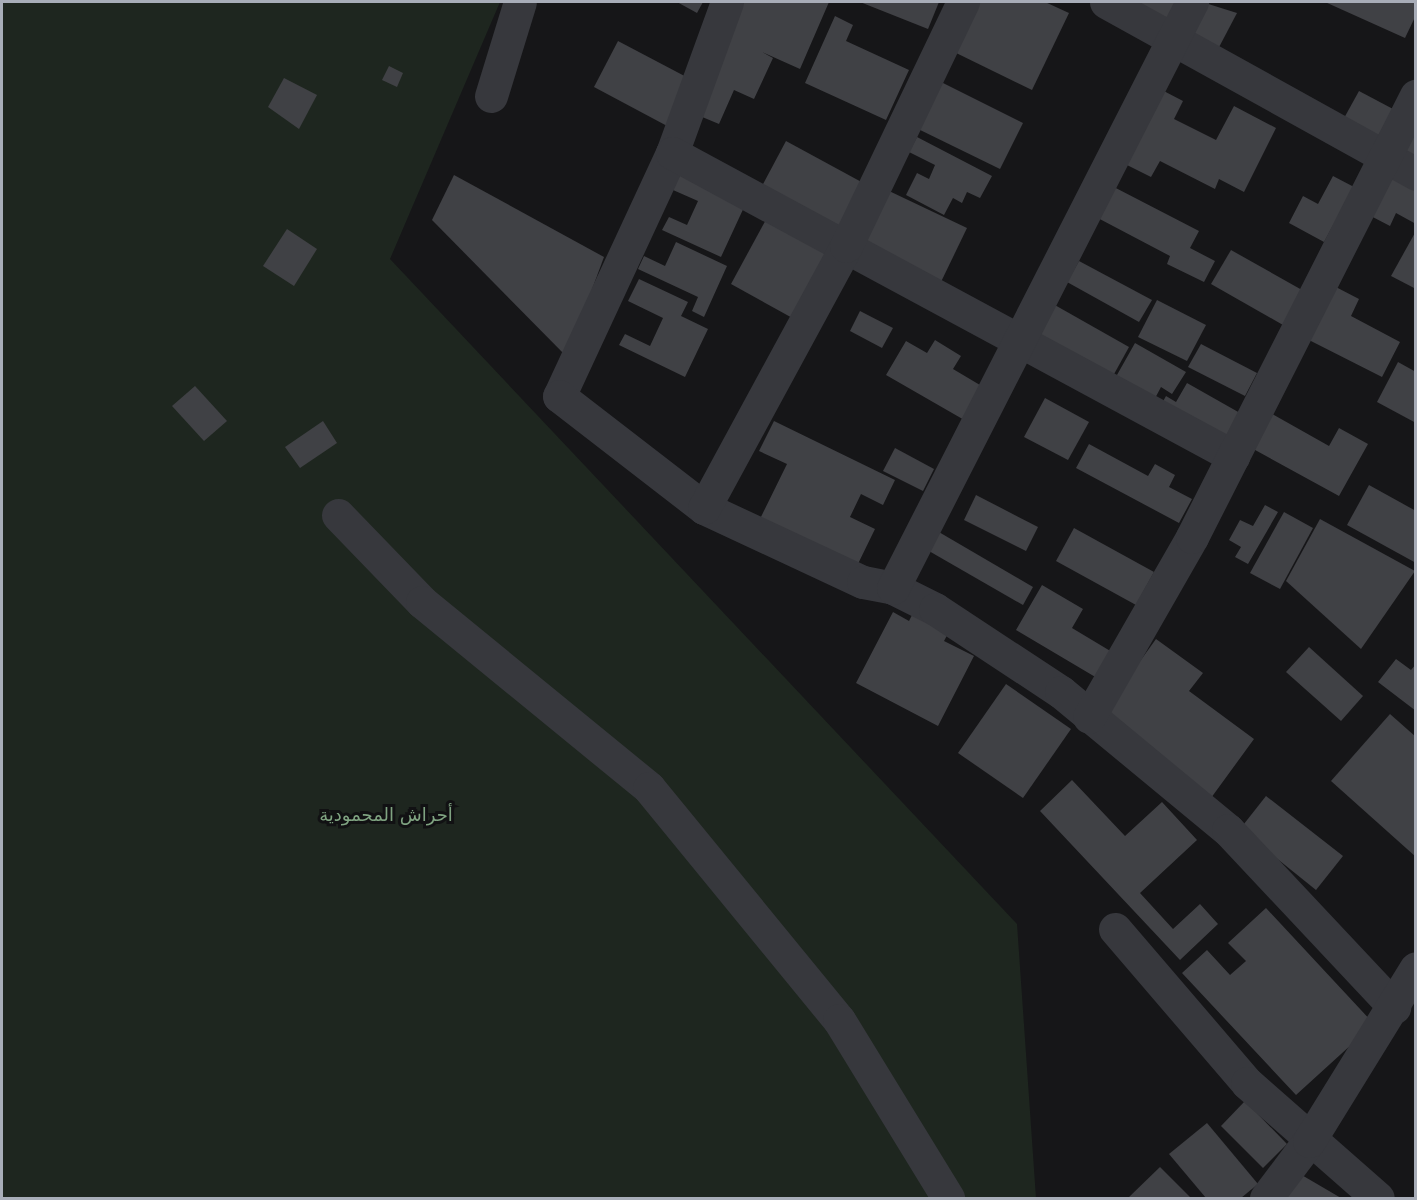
<!DOCTYPE html>
<html>
<head>
<meta charset="utf-8">
<style>
  body { margin:0 }
  #map { position:relative; width:1417px; height:1200px; overflow:hidden; background:#161618; font-family:"DejaVu Sans",Cairo,sans-serif }
  div>[style] { position:absolute }
  [style*='--x'] { left:calc(var(--x)*1px); top:calc(var(--y)*1px); width:calc(var(--w)*1px); rotate:calc(var(--a)*1deg) }
  .green>* { inset:0; background:#1e261f }
  .building>* { inset:0; background:#404145 }
  .street>* { height:33px; margin:-16.5px; padding:0 16.5px; transform-origin:16.5px; border-radius:16.5px; background:#37383d }
  span { translate:-50% -50%; white-space:nowrap; text-align:center; line-height:1.15; -webkit-text-stroke:6px #111113; paint-order:stroke }
  .park-label { font-size:18px; color:#7fa381 }
  .frame { position:absolute; inset:0; border:3px solid #a8adb8; pointer-events:none }
</style>
</head>
<body>
<div id="map">
  <div class="green">
    <div style="clip-path:polygon(2px 2px,500px 2px,390px 259px,1017px 924px,1036px 1198px,2px 1198px)"></div>
  </div>
  <div class="building">
    <div style="clip-path:polygon(677px 2px,703px 2px,697px 13px)"></div>
    <div style="clip-path:polygon(744px 2px,829px 2px,800px 69px,762px 52px,773px 58px,754px 99px,734px 90px,719px 124px,695px 114px)"></div>
    <div style="clip-path:polygon(860px 2px,939px 2px,928px 29px)"></div>
    <div style="clip-path:polygon(972px 2px,1045px 2px,1069px 13px,1032px 90px,948px 49px)"></div>
    <div style="clip-path:polygon(1117px 2px,1177px 2px,1166px 25px)"></div>
    <div style="clip-path:polygon(1202px 2px,1237px 13px,1217px 51px,1186px 34px)"></div>
    <div style="clip-path:polygon(1325px 2px,1416px 2px,1416px 15px,1405px 38px)"></div>
    <div style="clip-path:polygon(835px 16px,853px 25px,846px 41px,909px 70px,886px 120px,805px 83px)"></div>
    <div style="clip-path:polygon(618px 41px,694px 81px,669px 127px,594px 87px)"></div>
    <div style="clip-path:polygon(389px 66px,403px 73px,397px 87px,382px 80px)"></div>
    <div style="clip-path:polygon(284px 78px,317px 95px,299px 129px,268px 107px)"></div>
    <div style="clip-path:polygon(937px 80px,1023px 123px,1000px 169px,914px 127px)"></div>
    <div style="clip-path:polygon(1158px 88px,1183px 101px,1174px 119px,1216px 140px,1234px 106px,1276px 128px,1244px 192px,1219px 179px,1215px 189px,1160px 161px,1151px 177px,1121px 162px)"></div>
    <div style="clip-path:polygon(1359px 91px,1393px 109px,1377px 138px,1343px 120px)"></div>
    <div style="clip-path:polygon(1416px 121px,1416px 161px,1398px 151px)"></div>
    <div style="clip-path:polygon(917px 137px,992px 176px,980px 198px,967px 192px,962px 203px,953px 198px,944px 215px,906px 195px,917px 173px,929px 179px,935px 165px,909px 152px)"></div>
    <div style="clip-path:polygon(786px 141px,867px 185px,841px 231px,761px 188px)"></div>
    <div style="clip-path:polygon(1389px 167px,1416px 181px,1416px 224px,1396px 213px,1390px 226px,1365px 213px)"></div>
    <div style="clip-path:polygon(680px 174px,746px 203px,721px 257px,662px 230px,669px 217px,687px 225px,698px 201px,673px 190px)"></div>
    <div style="clip-path:polygon(454px 175px,604px 257px,567px 357px,432px 220px)"></div>
    <div style="clip-path:polygon(1333px 176px,1354px 187px,1324px 242px,1289px 223px,1303px 196px,1318px 204px)"></div>
    <div style="clip-path:polygon(1110px 185px,1199px 231px,1190px 248px,1215px 261px,1204px 282px,1167px 264px,1170px 256px,1094px 216px)"></div>
    <div style="clip-path:polygon(887px 190px,967px 228px,940px 284px,860px 246px)"></div>
    <div style="clip-path:polygon(769px 214px,834px 251px,796px 320px,731px 284px)"></div>
    <div style="clip-path:polygon(287px 229px,317px 249px,294px 286px,263px 266px)"></div>
    <div style="clip-path:polygon(1416px 231px,1416px 289px,1391px 276px)"></div>
    <div style="clip-path:polygon(676px 242px,727px 266px,704px 317px,692px 311px,698px 297px,638px 269px,644px 256px,665px 266px)"></div>
    <div style="clip-path:polygon(1231px 250px,1302px 290px,1283px 325px,1211px 284px)"></div>
    <div style="clip-path:polygon(1079px 261px,1152px 300px,1139px 322px,1067px 282px)"></div>
    <div style="clip-path:polygon(639px 279px,688px 302px,681px 316px,708px 329px,685px 377px,619px 345px,625px 334px,650px 346px,663px 318px,628px 301px)"></div>
    <div style="clip-path:polygon(1332px 285px,1359px 299px,1351px 316px,1400px 342px,1382px 377px,1305px 338px)"></div>
    <div style="clip-path:polygon(1157px 300px,1206px 325px,1187px 361px,1138px 337px)"></div>
    <div style="clip-path:polygon(1053px 304px,1129px 347px,1113px 376px,1037px 334px)"></div>
    <div style="clip-path:polygon(860px 311px,893px 328px,882px 348px,850px 331px)"></div>
    <div style="clip-path:polygon(935px 340px,961px 356px,953px 369px,985px 388px,966px 421px,886px 375px,906px 341px,927px 353px)"></div>
    <div style="clip-path:polygon(1135px 343px,1186px 372px,1172px 394px,1161px 387px,1152px 404px,1113px 382px)"></div>
    <div style="clip-path:polygon(1201px 344px,1257px 373px,1245px 396px,1188px 367px)"></div>
    <div style="clip-path:polygon(1398px 362px,1416px 372px,1416px 423px,1377px 402px)"></div>
    <div style="clip-path:polygon(1187px 383px,1240px 413px,1225px 441px,1161px 405px,1166px 396px,1176px 402px)"></div>
    <div style="clip-path:polygon(195px 386px,227px 421px,204px 441px,172px 406px)"></div>
    <div style="clip-path:polygon(1045px 398px,1089px 422px,1068px 460px,1024px 437px)"></div>
    <div style="clip-path:polygon(1265px 410px,1329px 446px,1339px 428px,1368px 444px,1339px 496px,1246px 445px)"></div>
    <div style="clip-path:polygon(323px 421px,337px 443px,300px 468px,285px 447px)"></div>
    <div style="clip-path:polygon(774px 421px,895px 480px,883px 505px,861px 494px,850px 517px,875px 529px,855px 570px,758px 523px,787px 464px,759px 451px)"></div>
    <div style="clip-path:polygon(1089px 444px,1148px 476px,1155px 464px,1175px 475px,1169px 487px,1192px 499px,1179px 523px,1076px 468px)"></div>
    <div style="clip-path:polygon(895px 448px,934px 469px,923px 491px,883px 471px)"></div>
    <div style="clip-path:polygon(1369px 485px,1416px 511px,1416px 563px,1347px 525px)"></div>
    <div style="clip-path:polygon(976px 495px,1038px 527px,1026px 551px,964px 520px)"></div>
    <div style="clip-path:polygon(1265px 505px,1278px 512px,1248px 564px,1235px 557px,1241px 547px,1229px 540px,1240px 520px,1253px 526px)"></div>
    <div style="clip-path:polygon(1284px 512px,1313px 528px,1280px 589px,1250px 573px)"></div>
    <div style="clip-path:polygon(1320px 519px,1415px 571px,1361px 649px,1286px 581px)"></div>
    <div style="clip-path:polygon(932px 528px,1033px 587px,1023px 605px,922px 547px)"></div>
    <div style="clip-path:polygon(1074px 528px,1154px 572px,1136px 605px,1056px 561px)"></div>
    <div style="clip-path:polygon(1042px 585px,1083px 609px,1072px 628px,1112px 652px,1097px 678px,1016px 630px)"></div>
    <div style="clip-path:polygon(915px 609px,951px 628px,944px 641px,974px 656px,938px 726px,856px 683px,893px 612px,909px 621px)"></div>
    <div style="clip-path:polygon(1156px 639px,1203px 673px,1189px 691px,1254px 739px,1211px 798px,1099px 718px)"></div>
    <div style="clip-path:polygon(1309px 647px,1363px 696px,1341px 721px,1286px 672px)"></div>
    <div style="clip-path:polygon(1396px 659px,1411px 670px,1416px 664px,1416px 711px,1378px 682px)"></div>
    <div style="clip-path:polygon(1006px 684px,1071px 729px,1023px 798px,958px 753px)"></div>
    <div style="clip-path:polygon(1390px 714px,1416px 737px,1416px 857px,1331px 781px)"></div>
    <div style="clip-path:polygon(1072px 780px,1125px 836px,1162px 802px,1197px 840px,1140px 893px,1173px 929px,1200px 904px,1218px 924px,1180px 960px,1040px 811px)"></div>
    <div style="clip-path:polygon(1266px 796px,1343px 856px,1316px 890px,1240px 829px)"></div>
    <div style="clip-path:polygon(1266px 908px,1374px 1024px,1296px 1095px,1182px 973px,1207px 950px,1230px 975px,1246px 961px,1228px 943px)"></div>
    <div style="clip-path:polygon(1245px 1101px,1287px 1144px,1263px 1168px,1221px 1126px)"></div>
    <div style="clip-path:polygon(1207px 1123px,1258px 1184px,1241px 1198px,1206px 1198px,1169px 1154px)"></div>
    <div style="clip-path:polygon(1160px 1167px,1191px 1198px,1128px 1198px)"></div>
    <div style="clip-path:polygon(1300px 1174px,1341px 1198px,1286px 1198px)"></div>
  </div>
  <div class="street">
    <div style="--x:727;--y:2;--w:161;--a:110"></div>
    <div style="--x:672;--y:153;--w:268;--a:114.9"></div>
    <div style="--x:559;--y:396;--w:183;--a:37.7"></div>
    <div style="--x:704;--y:508;--w:175;--a:25"></div>
    <div style="--x:863;--y:582;--w:31;--a:11"></div>
    <div style="--x:893;--y:588;--w:47;--a:26.6"></div>
    <div style="--x:935;--y:609;--w:151;--a:33.4"></div>
    <div style="--x:1061;--y:692;--w:217;--a:39.6"></div>
    <div style="--x:1228;--y:830;--w:243;--a:46.8"></div>
    <div style="--x:1106;--y:2;--w:355;--a:29"></div>
    <div style="--x:491;--y:96;--w:98;--a:-72.9"></div>
    <div style="--x:672;--y:153;--w:638;--a:28.37"></div>
    <div style="--x:704;--y:508;--w:298;--a:-61.5"></div>
    <div style="--x:846;--y:246;--w:271;--a:-64.4"></div>
    <div style="--x:338;--y:515;--w:121;--a:46"></div>
    <div style="--x:422;--y:602;--w:293;--a:39.3"></div>
    <div style="--x:649;--y:788;--w:300;--a:50.7"></div>
    <div style="--x:839;--y:1020;--w:209;--a:58.5"></div>
    <div style="--x:893;--y:588;--w:658;--a:-62.97"></div>
    <div style="--x:1089;--y:717;--w:207;--a:-60.2"></div>
    <div style="--x:1192;--y:537;--w:495;--a:-63.1"></div>
    <div style="--x:1115;--y:929;--w:203;--a:49.4"></div>
    <div style="--x:1247;--y:1083;--w:174;--a:41.3"></div>
    <div style="--x:1266;--y:1198;--w:71;--a:-53"></div>
    <div style="--x:1309;--y:1141;--w:203;--a:-58.3"></div>
  </div>
  <div class="park-label">
    <span style="left:386px;top:815px">أحراش المحمودية</span>
  </div>
  <div class="frame"></div>
</div>
</body>
</html>
